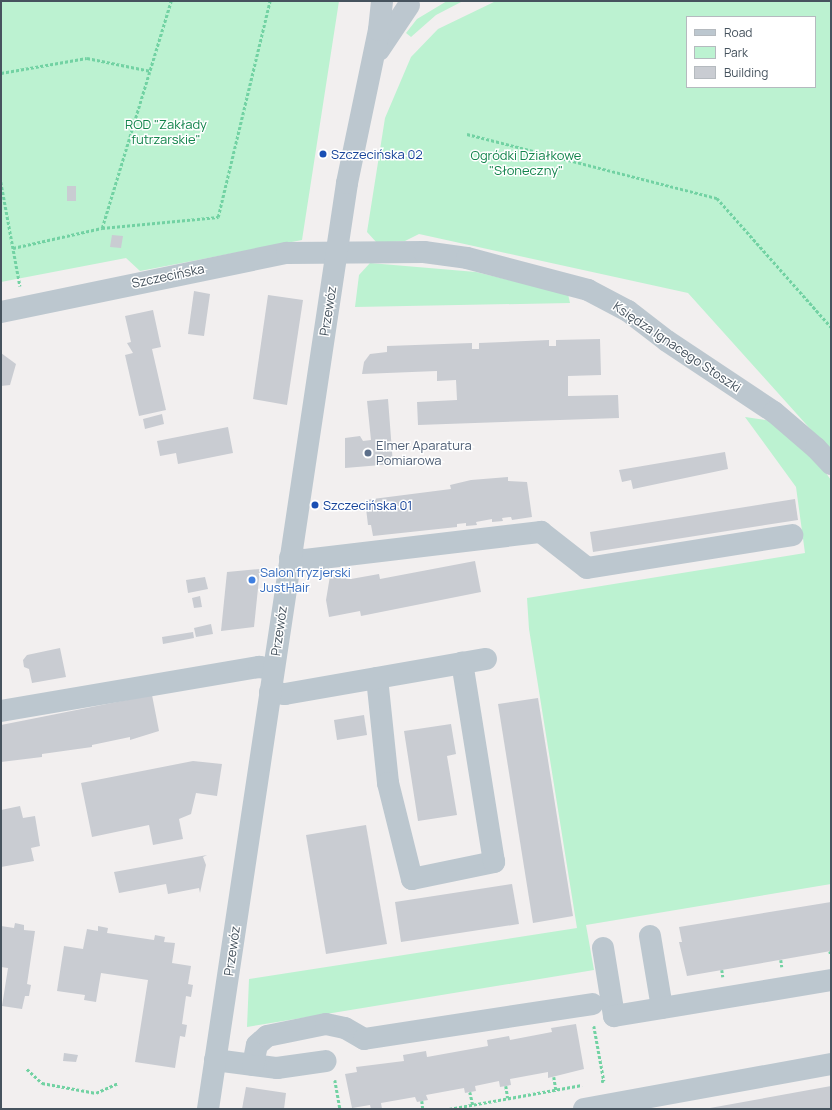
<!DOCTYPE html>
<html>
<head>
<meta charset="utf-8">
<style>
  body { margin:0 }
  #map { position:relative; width:832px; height:1110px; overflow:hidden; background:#f2efef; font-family:Manrope,sans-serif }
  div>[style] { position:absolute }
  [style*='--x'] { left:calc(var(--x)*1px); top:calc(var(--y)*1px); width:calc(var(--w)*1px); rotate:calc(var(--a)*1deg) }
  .green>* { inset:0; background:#bcf2d1 }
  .building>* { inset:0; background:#c9ccd2 }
  .path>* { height:2.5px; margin-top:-1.25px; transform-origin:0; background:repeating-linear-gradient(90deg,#72d2a3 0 3px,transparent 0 5px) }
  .minor>* { height:22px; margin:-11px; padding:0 11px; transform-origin:11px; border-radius:11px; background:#bcc7cf }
  .dots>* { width:11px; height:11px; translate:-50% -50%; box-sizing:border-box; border:2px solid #fff; border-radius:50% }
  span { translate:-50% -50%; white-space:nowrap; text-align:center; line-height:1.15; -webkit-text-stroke:3px #fff; paint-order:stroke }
  .park-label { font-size:13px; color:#12844c }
  .transit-label { font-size:13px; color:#164399 }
  .left { translate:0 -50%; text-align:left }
  .street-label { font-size:13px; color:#46535e }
  .service-label { font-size:13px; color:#4e5e75 }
  .shop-label { font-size:13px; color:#366cbe }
  .frame { position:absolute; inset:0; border:2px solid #46535e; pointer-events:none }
  .legend { position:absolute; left:686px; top:16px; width:130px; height:72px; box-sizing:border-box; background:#fff; border:1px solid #b5babf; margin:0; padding:5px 7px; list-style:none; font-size:12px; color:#46535e }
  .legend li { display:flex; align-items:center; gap:8px; height:20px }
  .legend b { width:20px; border:1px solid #b5babf }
</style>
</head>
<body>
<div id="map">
  <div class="green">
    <div style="clip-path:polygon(1px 1px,339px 1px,302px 240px,140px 271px,126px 258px,1px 282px)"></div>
    <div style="clip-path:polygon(447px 1px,463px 1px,436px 15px,411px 37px,406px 33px,417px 19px)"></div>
    <div style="clip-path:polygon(evenodd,496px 1px,831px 1px,831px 452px,688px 293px,419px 234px,405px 241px,377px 243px,367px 232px,385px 118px,411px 57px,438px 29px,496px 1px,687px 17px,815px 17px,815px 87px,687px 87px,687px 17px)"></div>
    <div style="clip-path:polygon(370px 263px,476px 272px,568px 294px,570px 303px,355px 307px,359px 275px)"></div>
    <div style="clip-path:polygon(745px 417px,773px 421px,818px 462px,831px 480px,831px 884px,586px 925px,594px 970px,247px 1027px,249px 979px,577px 928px,529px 629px,527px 598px,805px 553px,796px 487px)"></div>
  </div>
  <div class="building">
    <div style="clip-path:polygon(67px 186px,76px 186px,76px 201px,67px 201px)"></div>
    <div style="clip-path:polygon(112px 235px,123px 236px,121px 248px,110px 247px)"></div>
    <div style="clip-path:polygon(194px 291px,210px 294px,204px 336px,188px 334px)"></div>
    <div style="clip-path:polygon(268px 295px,303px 300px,287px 405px,253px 399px)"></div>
    <div style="clip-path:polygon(153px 310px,161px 347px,152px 349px,166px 410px,139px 416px,125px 355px,133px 353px,127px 343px,131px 342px,125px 316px)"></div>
    <div style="clip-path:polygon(600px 339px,601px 375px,568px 376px,568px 396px,618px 395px,619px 418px,418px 425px,417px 402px,457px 400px,456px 380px,437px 381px,437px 371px,362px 374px,364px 362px,370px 354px,387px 352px,387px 346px,472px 343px,472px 349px,479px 349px,479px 343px,549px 340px,549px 346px,556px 346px,556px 340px)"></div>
    <div style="clip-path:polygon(1px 353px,16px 364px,10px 385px,1px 386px)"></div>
    <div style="clip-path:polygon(388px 399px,393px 464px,345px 468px,345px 438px,360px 436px,363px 441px,371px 440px,367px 401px)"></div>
    <div style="clip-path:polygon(162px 414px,164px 424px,145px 429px,143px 419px)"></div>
    <div style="clip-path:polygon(228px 427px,233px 453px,178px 464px,176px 453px,160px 456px,157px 441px)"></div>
    <div style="clip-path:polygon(725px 452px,728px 469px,633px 489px,631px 480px,622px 482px,619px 470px)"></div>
    <div style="clip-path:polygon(508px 477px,508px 481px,527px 482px,532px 517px,512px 520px,511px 517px,502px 518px,503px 521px,492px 522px,492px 519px,476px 522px,477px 525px,466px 526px,466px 523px,457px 524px,457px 527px,373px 536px,371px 525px,368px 525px,365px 500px,451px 489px,450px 485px,471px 480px)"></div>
    <div style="clip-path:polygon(795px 499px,798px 520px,593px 552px,590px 532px)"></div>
    <div style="clip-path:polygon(475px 561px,481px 592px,361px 616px,360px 611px,329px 617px,326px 600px,330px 576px,351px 579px,379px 574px,380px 579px)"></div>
    <div style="clip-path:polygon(260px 569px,254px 627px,221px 631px,227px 572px)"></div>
    <div style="clip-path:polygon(205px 577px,208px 589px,188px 593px,186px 580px)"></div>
    <div style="clip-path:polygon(200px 596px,202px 607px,194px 608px,192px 598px)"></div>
    <div style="clip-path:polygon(211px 624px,213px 634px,196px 637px,194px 628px)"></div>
    <div style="clip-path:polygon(193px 632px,194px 638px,163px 644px,162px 637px)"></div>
    <div style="clip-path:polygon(60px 648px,66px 677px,32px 683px,29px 669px,24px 667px,23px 660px,27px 655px)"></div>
    <div style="clip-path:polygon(152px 695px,159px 731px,130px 740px,130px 737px,92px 745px,92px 747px,42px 754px,42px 757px,1px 762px,1px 725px)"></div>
    <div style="clip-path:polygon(538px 698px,573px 916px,533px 923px,498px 704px)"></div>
    <div style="clip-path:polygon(364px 715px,367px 735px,337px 740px,334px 720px)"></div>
    <div style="clip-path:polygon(451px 724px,456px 754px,447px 756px,457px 815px,418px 821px,404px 731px)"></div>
    <div style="clip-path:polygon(193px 761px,222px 764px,217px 796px,196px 793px,191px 814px,179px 819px,183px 839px,153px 845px,149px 825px,92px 837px,81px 783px)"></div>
    <div style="clip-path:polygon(20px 806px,23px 818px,35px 816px,40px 846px,31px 848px,34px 861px,1px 867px,1px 810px)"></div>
    <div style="clip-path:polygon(366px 825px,387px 944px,326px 954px,306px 835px)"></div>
    <div style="clip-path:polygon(207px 855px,203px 857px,206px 865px,200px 893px,199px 888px,168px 894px,166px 884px,119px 893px,114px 872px)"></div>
    <div style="clip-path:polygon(512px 884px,519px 924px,401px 942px,395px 902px)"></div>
    <div style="clip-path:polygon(831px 902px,831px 951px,687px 976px,679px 942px,682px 942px,679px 927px)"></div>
    <div style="clip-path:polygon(15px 923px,24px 925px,24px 930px,35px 931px,27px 984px,31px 985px,29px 996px,25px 996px,22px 1009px,2px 1006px,8px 968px,1px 967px,1px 926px,14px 928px)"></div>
    <div style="clip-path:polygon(98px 926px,108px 928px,107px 933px,154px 940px,155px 935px,165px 937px,164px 942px,175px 943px,172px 963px,191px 966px,188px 984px,193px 985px,191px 997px,186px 996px,182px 1024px,187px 1025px,185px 1037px,180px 1036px,175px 1068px,135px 1062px,148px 980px,101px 973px,96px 1002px,84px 1000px,85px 995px,57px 991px,64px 946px,83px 949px,87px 929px,98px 931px)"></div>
    <div style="clip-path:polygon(576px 1024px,584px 1069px,548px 1078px,548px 1072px,510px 1079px,511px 1085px,500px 1087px,499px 1081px,475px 1086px,476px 1091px,465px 1093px,464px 1088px,426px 1095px,428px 1100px,422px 1101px,417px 1102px,415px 1097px,381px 1103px,382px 1109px,371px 1109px,370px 1105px,352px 1108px,345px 1074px,357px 1072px,356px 1067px,404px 1061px,403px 1055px,426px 1051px,427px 1057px,488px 1046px,487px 1040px,509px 1036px,510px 1040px,552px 1032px,551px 1028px)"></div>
    <div style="clip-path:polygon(64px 1053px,78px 1055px,76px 1062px,63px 1061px)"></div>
    <div style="clip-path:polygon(831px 1086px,831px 1109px,710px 1109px,710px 1108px)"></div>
    <div style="clip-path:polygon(246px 1087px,286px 1093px,284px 1109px,242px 1109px)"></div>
  </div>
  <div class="path">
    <div style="--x:1;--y:73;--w:87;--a:-9.9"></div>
    <div style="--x:87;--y:58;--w:65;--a:11.5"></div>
    <div style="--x:467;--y:134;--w:258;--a:14.4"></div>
    <div style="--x:717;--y:198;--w:172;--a:48.5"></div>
    <div style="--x:1;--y:182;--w:106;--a:79.6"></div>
    <div style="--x:102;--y:228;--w:117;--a:-5.4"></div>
    <div style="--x:218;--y:217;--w:222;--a:-76.5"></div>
    <div style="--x:13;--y:248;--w:91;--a:-12.7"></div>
    <div style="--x:102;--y:228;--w:237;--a:-73.1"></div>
    <div style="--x:830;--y:951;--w:4;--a:76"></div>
    <div style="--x:781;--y:960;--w:7;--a:82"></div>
    <div style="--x:722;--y:970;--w:7;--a:82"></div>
    <div style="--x:594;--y:1026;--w:56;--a:79.7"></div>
    <div style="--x:604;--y:1081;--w:3;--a:162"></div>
    <div style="--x:27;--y:1069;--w:21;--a:43"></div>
    <div style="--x:42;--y:1083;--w:55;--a:10.5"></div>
    <div style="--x:96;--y:1093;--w:24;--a:-24"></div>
    <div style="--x:554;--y:1077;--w:13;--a:81"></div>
    <div style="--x:335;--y:1080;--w:29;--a:80"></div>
    <div style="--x:506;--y:1086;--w:12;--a:81"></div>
    <div style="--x:470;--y:1092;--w:13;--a:77"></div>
    <div style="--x:422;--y:1101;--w:8;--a:83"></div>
    <div style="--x:449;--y:1109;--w:135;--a:-10.2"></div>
  </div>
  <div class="minor">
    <div style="--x:379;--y:50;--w:54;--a:-56.3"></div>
    <div style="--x:1;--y:312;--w:292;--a:-11.7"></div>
    <div style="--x:287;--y:253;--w:137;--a:-0.4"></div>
    <div style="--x:424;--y:252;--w:43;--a:7.9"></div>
    <div style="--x:467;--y:258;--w:125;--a:14.8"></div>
    <div style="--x:588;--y:290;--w:45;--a:27.7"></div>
    <div style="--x:628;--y:311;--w:49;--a:37.6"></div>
    <div style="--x:667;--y:341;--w:128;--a:33.6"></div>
    <div style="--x:774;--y:412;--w:55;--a:40.6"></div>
    <div style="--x:816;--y:448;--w:22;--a:47"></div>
    <div style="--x:290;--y:558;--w:15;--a:8"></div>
    <div style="--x:305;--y:560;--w:238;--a:-6.8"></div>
    <div style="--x:541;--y:532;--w:58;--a:38"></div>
    <div style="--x:587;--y:568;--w:208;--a:-9.1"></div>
    <div style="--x:377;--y:678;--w:106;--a:84"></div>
    <div style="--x:388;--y:783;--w:99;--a:76"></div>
    <div style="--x:412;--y:879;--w:84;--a:-11.7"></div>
    <div style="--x:494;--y:862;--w:202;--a:-99.1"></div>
    <div style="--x:270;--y:692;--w:15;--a:8"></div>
    <div style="--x:285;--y:694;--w:204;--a:-9.9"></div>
    <div style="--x:1;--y:711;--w:262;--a:-9.7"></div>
    <div style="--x:259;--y:667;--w:14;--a:8"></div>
    <div style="--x:650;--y:936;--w:73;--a:80.5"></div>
    <div style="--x:603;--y:948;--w:69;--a:80.8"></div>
    <div style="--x:614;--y:1016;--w:220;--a:-9.4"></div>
    <div style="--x:215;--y:1060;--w:63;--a:7.4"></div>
    <div style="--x:277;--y:1068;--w:49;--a:-8.1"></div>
    <div style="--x:253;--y:1065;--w:20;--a:-79"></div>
    <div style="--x:257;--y:1045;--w:13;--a:-42"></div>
    <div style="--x:267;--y:1036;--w:60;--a:-11.5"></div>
    <div style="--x:326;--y:1024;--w:19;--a:12"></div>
    <div style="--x:345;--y:1028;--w:22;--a:30"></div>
    <div style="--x:364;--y:1039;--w:231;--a:-8.7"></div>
    <div style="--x:208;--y:1109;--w:936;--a:-81.46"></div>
    <div style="--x:347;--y:183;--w:156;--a:-78.2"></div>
    <div style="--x:379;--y:30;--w:29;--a:-84"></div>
    <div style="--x:584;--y:1109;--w:251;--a:-10.3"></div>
  </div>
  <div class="dots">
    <div style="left:323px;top:154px;background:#1a4fb4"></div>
    <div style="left:368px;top:453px;background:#5c6f8a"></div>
    <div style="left:315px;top:505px;background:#1a4fb4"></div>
    <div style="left:252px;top:580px;background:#3f7fe0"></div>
  </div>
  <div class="park-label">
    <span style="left:166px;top:132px">ROD "Zakłady<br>futrzarskie"</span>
    <span style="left:526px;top:163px">Ogródki Działkowe<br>"Słoneczny"</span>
  </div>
  <div class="transit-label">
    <span class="left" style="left:331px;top:154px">Szczecińska 02</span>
    <span class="left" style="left:323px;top:505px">Szczecińska 01</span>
  </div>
  <div class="street-label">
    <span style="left:168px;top:276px;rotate:-12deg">Szczecińska</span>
    <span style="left:328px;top:311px;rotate:-81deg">Przewóz</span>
    <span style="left:677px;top:347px;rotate:34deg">Księdza Ignacego Stoszki</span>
    <span style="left:279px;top:631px;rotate:-82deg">Przewóz</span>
    <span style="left:232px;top:951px;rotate:-82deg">Przewóz</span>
  </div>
  <div class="service-label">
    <span class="left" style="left:376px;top:453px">Elmer Aparatura<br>Pomiarowa</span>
  </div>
  <div class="shop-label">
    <span class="left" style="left:260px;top:580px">Salon fryzjerski<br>JustHair</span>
  </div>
  <div class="frame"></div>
  <ul class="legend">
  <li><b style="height:5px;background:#bcc7cf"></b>Road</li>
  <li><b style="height:11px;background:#bcf2d1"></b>Park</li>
  <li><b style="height:11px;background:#c9ccd2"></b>Building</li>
  </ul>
</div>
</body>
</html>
